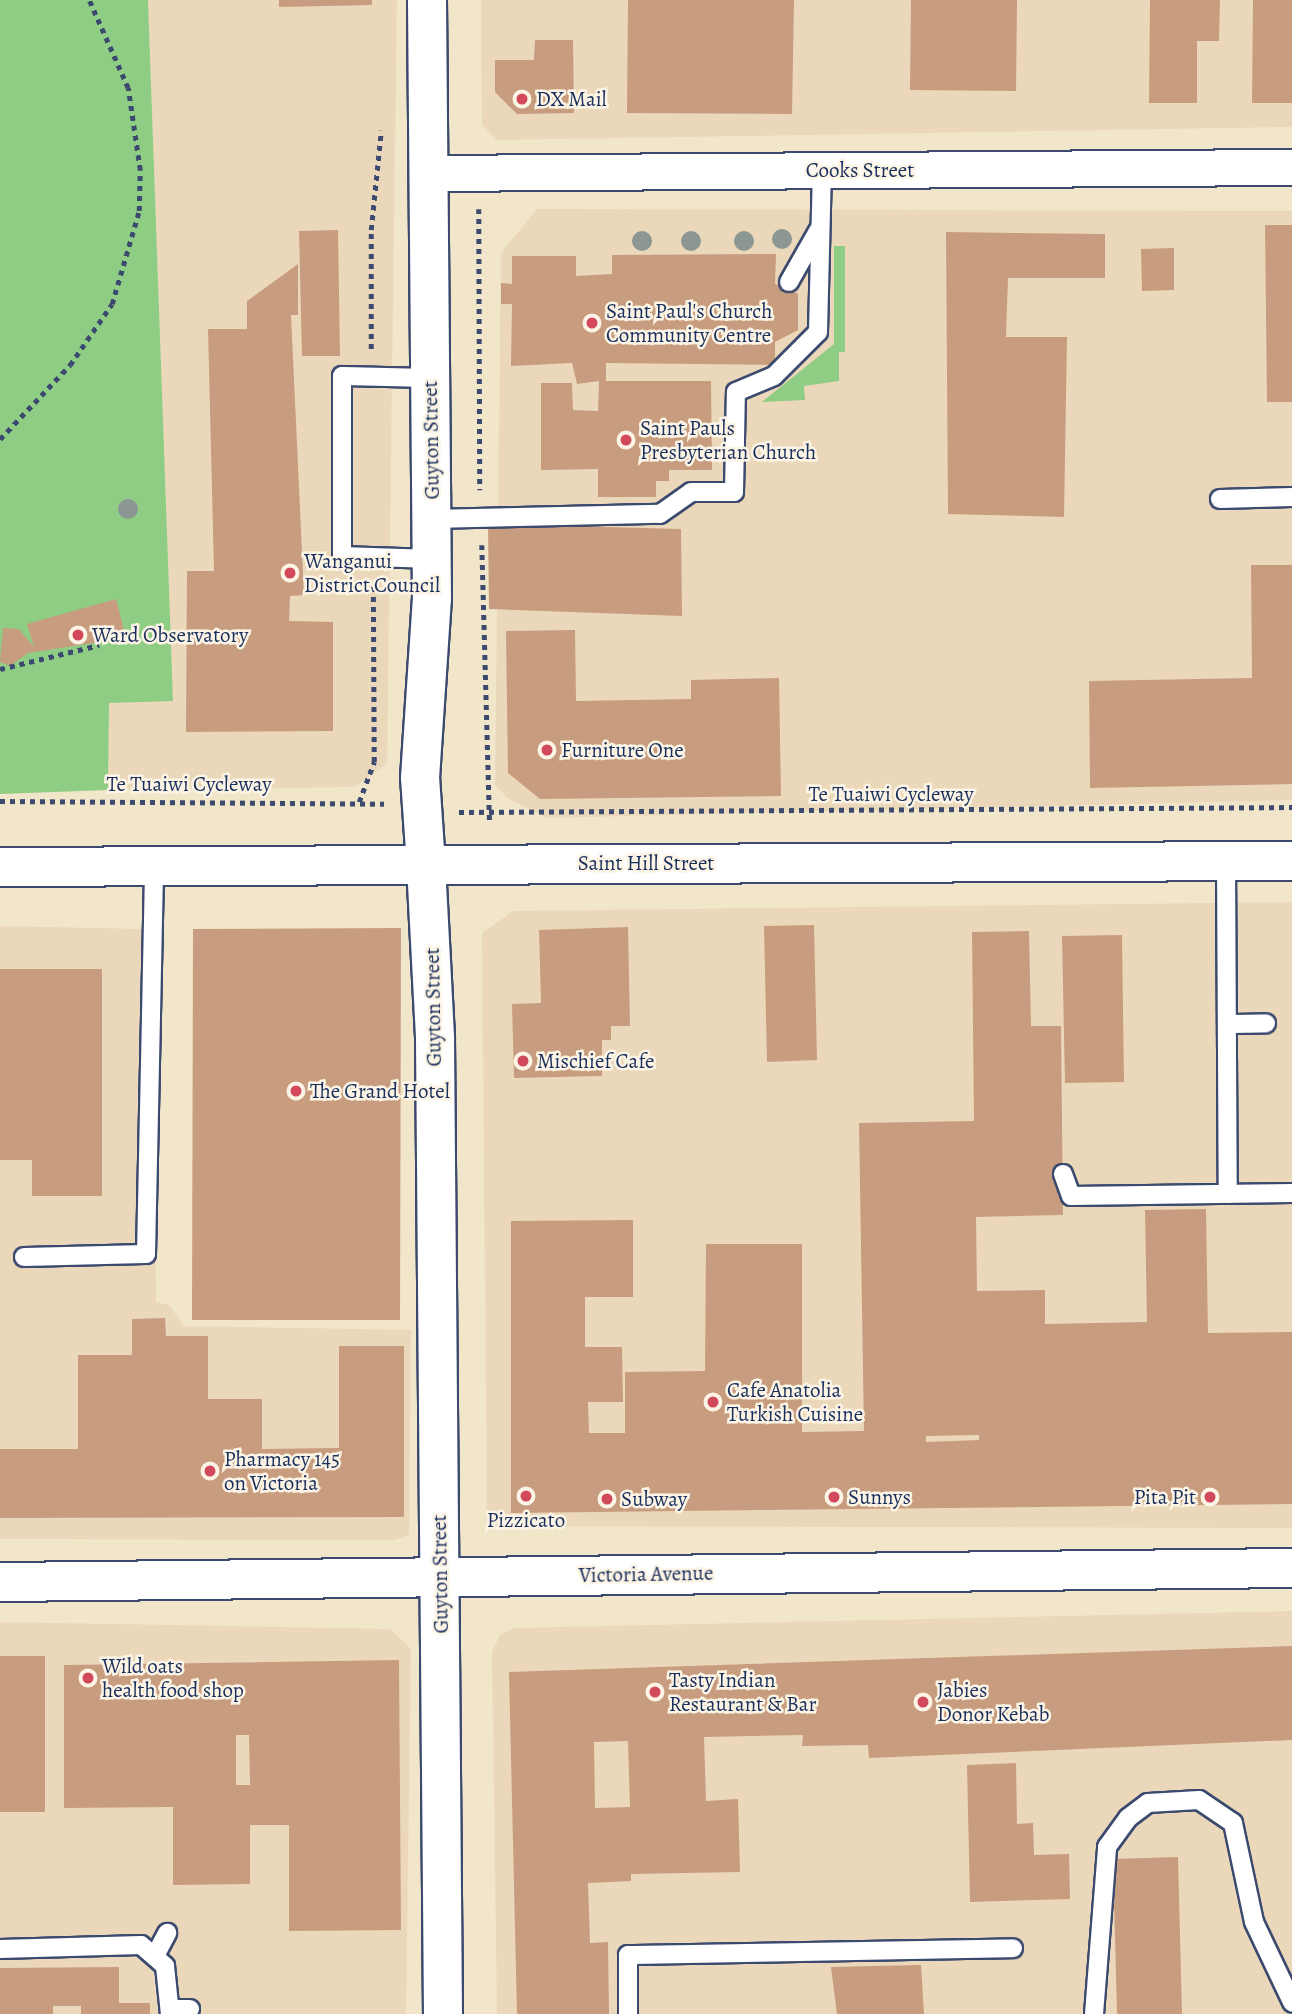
<!DOCTYPE html>
<html>
<head>
<meta charset="utf-8">
<style>
  body { margin:0 }
  #map { position:relative; width:1292px; height:2014px; overflow:hidden; background:#f2e6ca; font-family:Alegreya,serif }
  div>[style] { position:absolute }
  [style*='--x'] { left:calc(var(--x)*1px); top:calc(var(--y)*1px); width:calc(var(--w)*1px); rotate:calc(var(--a)*1deg) }
  .built>* { inset:0; background:#ebd8ba }
  .green>* { inset:0; background:#8ecd83 }
  .building>* { inset:0; background:#c89c7e }
  .path>* { height:4.5px; margin-top:-2.25px; transform-origin:0; background:repeating-linear-gradient(90deg,#3b4a6e 0 5px,transparent 0 10px) }
  .roads { filter:drop-shadow(2px 0 #3b4a6e) drop-shadow(-2px 0 #3b4a6e) drop-shadow(0 2px #3b4a6e) drop-shadow(0 -2px #3b4a6e) }
  .service>* { height:18px; margin:-9px; padding:0 9px; transform-origin:9px; border-radius:9px; background:#fff }
  .minor>* { height:35px; margin:-17.5px; padding:0 17.5px; transform-origin:17.5px; border-radius:17.5px; background:#fff }
  .tertiary>* { height:38px; margin:-19px; padding:0 19px; transform-origin:19px; border-radius:19px; background:#fff }
  .secondary>* { height:38px; margin:-19px; padding:0 19px; transform-origin:19px; border-radius:19px; background:#fff }
  .trees>* { width:20px; height:20px; margin:-10px; border-radius:50%; background:#8c9794 }
  .dots>* { width:19px; height:19px; translate:-50% -50%; box-sizing:border-box; border:4px solid #fcf5e5; border-radius:50% }
  span { translate:-50% -50%; white-space:nowrap; text-align:center; line-height:1.15; -webkit-text-stroke:5px #fcf5e5; paint-order:stroke }
  .poi-label { font-size:21px; color:#1b2f5e }
  .left { translate:0 -50%; text-align:left }
  .right { translate:-100% -50%; text-align:right }
  .street-label { font-size:21px; color:#1b2f5e }
</style>
</head>
<body>
<div id="map">
  <div class="built">
    <div style="clip-path:polygon(148px 0,397px 0,387px 764px,354px 787px,108px 790px,109px 703px,173px 700px)"></div>
    <div style="clip-path:polygon(481px 0,1292px 0,1292px 127px,497px 140px,482px 125px)"></div>
    <div style="clip-path:polygon(537px 209px,1292px 211px,1292px 800px,547px 818px,507px 798px,495px 784px,501px 253px)"></div>
    <div style="clip-path:polygon(1292px 902px,1292px 1528px,492px 1526px,487px 1520px,482px 933px,513px 911px)"></div>
    <div style="clip-path:polygon(0 926px,141px 929px,151px 953px,156px 1302px,169px 1305px,184px 1326px,411px 1330px,409px 1535px,395px 1540px,0 1539px)"></div>
    <div style="clip-path:polygon(1292px 1611px,1292px 2014px,497px 2014px,492px 1652px,500px 1635px,514px 1628px)"></div>
    <div style="clip-path:polygon(0 1622px,390px 1629px,411px 1649px,406px 2014px,0 2014px)"></div>
  </div>
  <div class="green">
    <div style="clip-path:polygon(0 0,148px 0,173px 701px,109px 703px,108px 790px,0 794px)"></div>
    <div style="clip-path:polygon(834px 246px,845px 246px,845px 352px,839px 352px,839px 381px,804px 386px,805px 400px,762px 402px,834px 344px)"></div>
  </div>
  <div class="building">
    <div style="clip-path:polygon(279px 0,372px 0,372px 5px,279px 7px)"></div>
    <div style="clip-path:polygon(628px 0,794px 0,792px 114px,627px 113px)"></div>
    <div style="clip-path:polygon(911px 0,1017px 0,1016px 91px,910px 90px)"></div>
    <div style="clip-path:polygon(1150px 0,1220px 0,1219px 41px,1197px 41px,1197px 103px,1149px 103px)"></div>
    <div style="clip-path:polygon(1253px 0,1292px 0,1292px 103px,1252px 103px)"></div>
    <div style="clip-path:polygon(535px 40px,573px 40px,574px 113px,517px 114px,495px 92px,495px 60px,534px 60px)"></div>
    <div style="clip-path:polygon(1265px 225px,1292px 225px,1292px 402px,1267px 402px)"></div>
    <div style="clip-path:polygon(338px 230px,340px 356px,302px 356px,299px 231px)"></div>
    <div style="clip-path:polygon(946px 232px,1105px 234px,1105px 278px,1008px 278px,1006px 337px,1067px 337px,1064px 517px,948px 514px)"></div>
    <div style="clip-path:polygon(1174px 248px,1174px 290px,1142px 291px,1141px 249px)"></div>
    <div style="clip-path:polygon(776px 254px,775px 284px,798px 294px,798px 330px,775px 342px,775px 365px,606px 363px,606px 381px,711px 381px,712px 470px,669px 470px,669px 481px,656px 481px,656px 497px,598px 497px,598px 469px,541px 470px,541px 383px,572px 383px,573px 410px,598px 411px,599px 381px,577px 384px,572px 363px,511px 366px,512px 304px,501px 304px,501px 283px,512px 284px,512px 256px,576px 256px,576px 276px,612px 274px,612px 255px)"></div>
    <div style="clip-path:polygon(298px 264px,298px 315px,291px 315px,304px 595px,290px 596px,289px 621px,333px 622px,333px 731px,186px 732px,187px 571px,214px 571px,208px 329px,247px 329px,247px 301px)"></div>
    <div style="clip-path:polygon(488px 524px,681px 529px,682px 616px,489px 609px)"></div>
    <div style="clip-path:polygon(1251px 565px,1292px 565px,1292px 784px,1090px 788px,1089px 681px,1252px 678px)"></div>
    <div style="clip-path:polygon(116px 599px,126px 638px,28px 653px,10px 666px,0 662px,3px 628px,19px 629px,34px 647px,27px 624px)"></div>
    <div style="clip-path:polygon(575px 630px,576px 701px,691px 699px,691px 680px,779px 678px,781px 796px,540px 799px,508px 773px,506px 631px)"></div>
    <div style="clip-path:polygon(814px 925px,817px 1060px,767px 1062px,764px 926px)"></div>
    <div style="clip-path:polygon(628px 927px,630px 1026px,611px 1026px,611px 1040px,602px 1040px,602px 1076px,514px 1078px,512px 1004px,541px 1003px,539px 930px)"></div>
    <div style="clip-path:polygon(401px 928px,400px 1320px,192px 1320px,193px 929px)"></div>
    <div style="clip-path:polygon(evenodd,1029px 931px,1031px 1026px,1061px 1026px,1063px 1215px,976px 1217px,977px 1291px,1045px 1290px,1045px 1324px,1147px 1322px,1145px 1210px,1206px 1209px,1208px 1333px,1292px 1332px,1292px 1504px,511px 1513px,511px 1221px,633px 1220px,633px 1297px,585px 1297px,585px 1347px,622px 1347px,623px 1402px,588px 1402px,589px 1433px,625px 1433px,625px 1372px,705px 1371px,706px 1244px,802px 1244px,802px 1432px,864px 1431px,859px 1123px,974px 1121px,972px 932px,1029px 931px,979px 1435px,979px 1440px,926px 1442px,926px 1436px,979px 1435px)"></div>
    <div style="clip-path:polygon(1122px 935px,1124px 1082px,1065px 1083px,1062px 936px)"></div>
    <div style="clip-path:polygon(0 969px,102px 969px,102px 1196px,32px 1196px,32px 1160px,0 1160px)"></div>
    <div style="clip-path:polygon(165px 1318px,166px 1336px,208px 1336px,208px 1399px,262px 1399px,262px 1449px,339px 1448px,339px 1346px,404px 1346px,404px 1517px,0 1518px,0 1449px,78px 1449px,78px 1355px,132px 1355px,132px 1319px)"></div>
    <div style="clip-path:polygon(evenodd,1292px 1646px,1292px 1740px,869px 1758px,868px 1745px,802px 1746px,803px 1735px,704px 1737px,706px 1801px,738px 1799px,740px 1872px,631px 1874px,631px 1881px,588px 1883px,590px 1943px,608px 1942px,609px 2014px,517px 2014px,509px 1672px,1292px 1646px,628px 1741px,630px 1807px,595px 1808px,594px 1742px,628px 1741px)"></div>
    <div style="clip-path:polygon(0 1656px,45px 1656px,45px 1812px,0 1812px)"></div>
    <div style="clip-path:polygon(evenodd,399px 1660px,401px 1930px,289px 1931px,289px 1825px,250px 1825px,250px 1884px,173px 1885px,173px 1807px,64px 1808px,64px 1665px,399px 1660px,236px 1735px,249px 1735px,250px 1785px,236px 1785px,236px 1735px)"></div>
    <div style="clip-path:polygon(1016px 1763px,1017px 1824px,1033px 1823px,1034px 1855px,1069px 1854px,1070px 1899px,970px 1902px,967px 1765px)"></div>
    <div style="clip-path:polygon(1178px 1857px,1182px 2014px,1117px 2014px,1113px 1859px)"></div>
    <div style="clip-path:polygon(921px 1965px,924px 2014px,837px 2014px,831px 1967px)"></div>
    <div style="clip-path:polygon(119px 1967px,119px 2003px,150px 2003px,150px 2014px,81px 2014px,81px 2006px,53px 2006px,53px 2014px,0 2014px,0 1968px)"></div>
  </div>
  <div class="path">
    <div style="--x:479;--y:209;--w:281;--a:89.8"></div>
    <div style="--x:371;--y:349;--w:119;--a:-90"></div>
    <div style="--x:371;--y:230;--w:100;--a:-84.2"></div>
    <div style="--x:0;--y:439;--w:102;--a:-46.6"></div>
    <div style="--x:70;--y:365;--w:74;--a:-55.5"></div>
    <div style="--x:112;--y:304;--w:97;--a:-73.8"></div>
    <div style="--x:139;--y:211;--w:41;--a:-88.6"></div>
    <div style="--x:140;--y:170;--w:83;--a:-98.3"></div>
    <div style="--x:128;--y:88;--w:96;--a:-113.9"></div>
    <div style="--x:482;--y:545;--w:279;--a:88.4"></div>
    <div style="--x:0;--y:669;--w:102;--a:-13.6"></div>
    <div style="--x:0;--y:801;--w:384;--a:0.4"></div>
    <div style="--x:359;--y:802;--w:43;--a:-69.4"></div>
    <div style="--x:374;--y:762;--w:177;--a:-90.3"></div>
    <div style="--x:459;--y:812;--w:833;--a:-0.34"></div>
  </div>
  <div class="roads">
    <div class="service">
      <div style="--x:789;--y:282;--w:59;--a:-60.4"></div>
      <div style="--x:430;--y:378;--w:88;--a:-178.7"></div>
      <div style="--x:342;--y:376;--w:180;--a:90"></div>
      <div style="--x:342;--y:556;--w:90;--a:1.9"></div>
      <div style="--x:1220;--y:499;--w:72;--a:-1.6"></div>
      <div style="--x:431;--y:519;--w:229;--a:-1.3"></div>
      <div style="--x:660;--y:514;--w:38;--a:-35"></div>
      <div style="--x:691;--y:492;--w:43;--a:0"></div>
      <div style="--x:734;--y:492;--w:100;--a:-88.9"></div>
      <div style="--x:736;--y:392;--w:41;--a:-22.8"></div>
      <div style="--x:774;--y:376;--w:62;--a:-45"></div>
      <div style="--x:818;--y:332;--w:162;--a:-88.6"></div>
      <div style="--x:1226;--y:861;--w:333;--a:89.7"></div>
      <div style="--x:1227;--y:1024;--w:39;--a:-1"></div>
      <div style="--x:1063;--y:1174;--w:23;--a:70"></div>
      <div style="--x:1071;--y:1196;--w:221;--a:-0.8"></div>
      <div style="--x:24;--y:1257;--w:122;--a:-1.4"></div>
      <div style="--x:146;--y:1254;--w:389;--a:-88.8"></div>
      <div style="--x:0;--y:1949;--w:141;--a:-1.6"></div>
      <div style="--x:141;--y:1945;--w:32;--a:41"></div>
      <div style="--x:165;--y:1966;--w:48;--a:84.1"></div>
      <div style="--x:156;--y:1954;--w:24;--a:-62"></div>
      <div style="--x:170;--y:2009;--w:20;--a:0"></div>
      <div style="--x:628;--y:2014;--w:59;--a:-90"></div>
      <div style="--x:628;--y:1955;--w:385;--a:-1"></div>
      <div style="--x:1094;--y:2014;--w:168;--a:-85.5"></div>
      <div style="--x:1107;--y:1847;--w:36;--a:-54"></div>
      <div style="--x:1128;--y:1818;--w:25;--a:-37"></div>
      <div style="--x:1148;--y:1803;--w:51;--a:-3.4"></div>
      <div style="--x:1199;--y:1800;--w:41;--a:34.1"></div>
      <div style="--x:1233;--y:1823;--w:101;--a:78"></div>
      <div style="--x:1254;--y:1922;--w:89;--a:64.6"></div>
    </div>
    <div class="minor">
      <div style="--x:428;--y:173;--w:864;--a:-0.4"></div>
    </div>
    <div class="tertiary">
      <div style="--x:426;--y:865;--w:174;--a:87"></div>
      <div style="--x:435;--y:1039;--w:975;--a:89.53"></div>
      <div style="--x:0;--y:1582;--w:1292;--a:-0.62"></div>
    </div>
    <div class="secondary">
      <div style="--x:426;--y:865;--w:87;--a:-93.9"></div>
      <div style="--x:420;--y:778;--w:180;--a:-86.2"></div>
      <div style="--x:432;--y:598;--w:598;--a:-90.48"></div>
      <div style="--x:0;--y:867;--w:1292;--a:-0.27"></div>
    </div>
  </div>
  <div class="trees">
    <div style="left:782px;top:239px"></div>
    <div style="left:642px;top:241px"></div>
    <div style="left:691px;top:241px"></div>
    <div style="left:744px;top:241px"></div>
    <div style="left:128px;top:509px"></div>
  </div>
  <div class="dots">
    <div style="left:522px;top:99px;background:#d1495b"></div>
    <div style="left:592px;top:323px;background:#d1495b"></div>
    <div style="left:626px;top:440px;background:#d1495b"></div>
    <div style="left:290px;top:573px;background:#d1495b"></div>
    <div style="left:78px;top:635px;background:#d1495b"></div>
    <div style="left:547px;top:750px;background:#d1495b"></div>
    <div style="left:523px;top:1061px;background:#d1495b"></div>
    <div style="left:296px;top:1091px;background:#d1495b"></div>
    <div style="left:713px;top:1402px;background:#d1495b"></div>
    <div style="left:210px;top:1471px;background:#d1495b"></div>
    <div style="left:526px;top:1496px;background:#d1495b"></div>
    <div style="left:834px;top:1497px;background:#d1495b"></div>
    <div style="left:1210px;top:1497px;background:#d1495b"></div>
    <div style="left:607px;top:1499px;background:#d1495b"></div>
    <div style="left:88px;top:1678px;background:#d1495b"></div>
    <div style="left:655px;top:1692px;background:#d1495b"></div>
    <div style="left:923px;top:1702px;background:#d1495b"></div>
  </div>
  <div class="poi-label">
    <span class="left" style="left:536px;top:99px">DX Mail</span>
    <span class="left" style="left:606px;top:323px">Saint Paul's Church<br>Community Centre</span>
    <span class="left" style="left:640px;top:440px">Saint Pauls<br>Presbyterian Church</span>
    <span class="left" style="left:304px;top:573px">Wanganui<br>District Council</span>
    <span class="left" style="left:92px;top:635px">Ward Observatory</span>
    <span class="left" style="left:561px;top:750px">Furniture One</span>
    <span class="left" style="left:537px;top:1061px">Mischief Cafe</span>
    <span class="left" style="left:310px;top:1091px">The Grand Hotel</span>
    <span class="left" style="left:727px;top:1402px">Cafe Anatolia<br>Turkish Cuisine</span>
    <span class="left" style="left:224px;top:1471px">Pharmacy 145<br>on Victoria</span>
    <span class="left" style="left:848px;top:1497px">Sunnys</span>
    <span class="right" style="left:1196px;top:1497px">Pita Pit</span>
    <span class="left" style="left:621px;top:1499px">Subway</span>
    <span style="left:526px;top:1520px">Pizzicato</span>
    <span class="left" style="left:102px;top:1678px">Wild oats<br>health food shop</span>
    <span class="left" style="left:669px;top:1692px">Tasty Indian<br>Restaurant &amp; Bar</span>
    <span class="left" style="left:937px;top:1702px">Jabies<br>Donor Kebab</span>
  </div>
  <div class="street-label">
    <span style="left:860px;top:170px">Cooks Street</span>
    <span style="left:431px;top:440px;rotate:-91deg">Guyton Street</span>
    <span style="left:189px;top:784px">Te Tuaiwi Cycleway</span>
    <span style="left:891px;top:794px">Te Tuaiwi Cycleway</span>
    <span style="left:646px;top:863px">Saint Hill Street</span>
    <span style="left:433px;top:1007px;rotate:-91deg">Guyton Street</span>
    <span style="left:440px;top:1574px;rotate:-91deg">Guyton Street</span>
    <span style="left:646px;top:1574px;rotate:-1deg">Victoria Avenue</span>
  </div>
</div>
</body>
</html>
